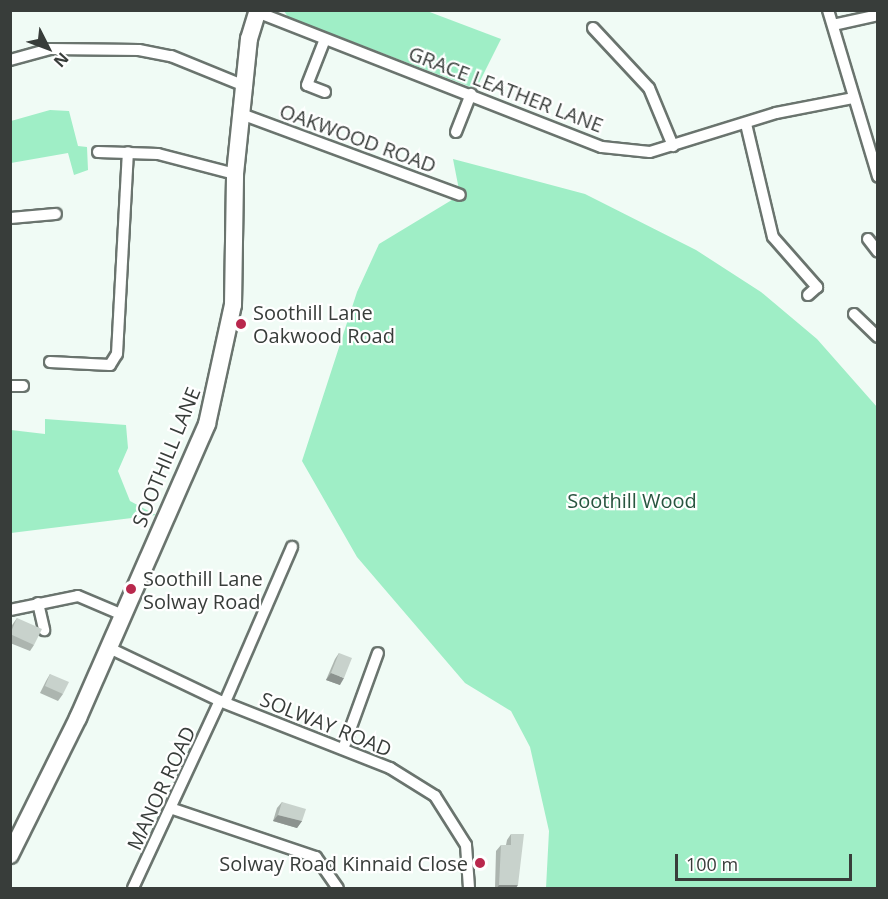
<!DOCTYPE html>
<html>
<head>
<meta charset="utf-8">
<style>
  body { margin:0 }
  #map { position:relative; width:888px; height:899px; overflow:hidden; background:#f0fbf5; font-family:"Open Sans",sans-serif }
  div>[style] { position:absolute }
  [style*='--x'] { left:calc(var(--x)*1px); top:calc(var(--y)*1px); width:calc(var(--w)*1px); rotate:calc(var(--a)*1deg) }
  .green>* { inset:0; background:#9feec6 }
  .roads { filter:drop-shadow(2px 0 #6a746e) drop-shadow(-2px 0 #6a746e) drop-shadow(0 2px #6a746e) drop-shadow(0 -2px #6a746e) }
  .minor>* { height:10px; margin:-5px; padding:0 5px; transform-origin:5px; border-radius:5px; background:#fff }
  .secondary>* { height:16px; margin:-8px; padding:0 8px; transform-origin:8px; border-radius:8px; background:#fff }
  .wall>* { inset:0; background:#acb5af }
  .shaded-wall>* { inset:0; background:#8c938f }
  .building>* { inset:0; background:#c8d2cc }
  .dots>* { width:16px; height:16px; translate:-50% -50%; box-sizing:border-box; border:3px solid #fff; border-radius:50% }
  span { translate:-50% -50%; white-space:nowrap; text-align:center; line-height:1.15; -webkit-text-stroke:4.5px #fff; paint-order:stroke }
  .street-label { font-size:20px; color:#383d3a }
  .poi-label { font-size:20px; color:#383d3a }
  .left { translate:0 -50%; text-align:left }
  .right { translate:-100% -50%; text-align:right }
  .park-label { font-size:20px; color:#285540 }
  .frame { position:absolute; inset:0; border:12px solid #383d3a; pointer-events:none }
  .north { position:absolute; left:18px; top:18px; width:60px; height:60px; -webkit-text-stroke:4px #fff; paint-order:stroke; rotate:132deg; font-size:16px; font-weight:700; line-height:24px; text-align:center; color:#383d3a }
  .north::after { content:''; display:block; margin:auto; width:21px; height:27px; background:#383d3a; clip-path:polygon(50% 0,100% 100%,50% 72%,0 100%) }
  .scale { position:absolute; left:675px; top:854px; width:177px; height:27px; box-sizing:border-box; border:3px solid #383d3a; border-top:0; padding-left:8px; font-size:18px; line-height:21px; white-space:nowrap; color:#383d3a; -webkit-text-stroke:4px #fff; paint-order:stroke }
</style>
</head>
<body>
<div id="map">
  <div class="green">
    <div style="clip-path:polygon(284px 11px,427px 11px,501px 39px,476px 89px,288px 17px)"></div>
    <div style="clip-path:polygon(50px 110px,69px 111px,78px 146px,87px 147px,88px 170px,74px 175px,68px 153px,11px 163px,11px 121px)"></div>
    <div style="clip-path:polygon(453px 159px,585px 194px,696px 250px,761px 292px,817px 339px,877px 407px,877px 888px,546px 888px,549px 831px,530px 747px,511px 711px,465px 683px,357px 557px,302px 461px,357px 292px,379px 244px,460px 195px)"></div>
    <div style="clip-path:polygon(45px 419px,126px 425px,128px 448px,118px 471px,130px 501px,156px 515px,11px 533px,11px 430px,45px 434px)"></div>
  </div>
  <div class="roads">
    <div class="minor">
      <div style="--x:828;--y:10;--w:174;--a:73.3"></div>
      <div style="--x:257;--y:12;--w:370;--a:21.4"></div>
      <div style="--x:602;--y:147;--w:48;--a:5.9"></div>
      <div style="--x:650;--y:152;--w:132;--a:-17.2"></div>
      <div style="--x:776;--y:113;--w:78;--a:-11"></div>
      <div style="--x:833;--y:25;--w:46;--a:-12.5"></div>
      <div style="--x:593;--y:28;--w:82;--a:47"></div>
      <div style="--x:649;--y:88;--w:63;--a:67.5"></div>
      <div style="--x:10;--y:60;--w:41;--a:-15.4"></div>
      <div style="--x:50;--y:49;--w:89;--a:0.6"></div>
      <div style="--x:139;--y:50;--w:33;--a:11"></div>
      <div style="--x:171;--y:56;--w:82;--a:22.2"></div>
      <div style="--x:325;--y:92;--w:19;--a:-159"></div>
      <div style="--x:307;--y:85;--w:49;--a:-68.6"></div>
      <div style="--x:244;--y:115;--w:230;--a:20.3"></div>
      <div style="--x:746;--y:124;--w:116;--a:76.6"></div>
      <div style="--x:773;--y:237;--w:67;--a:48.7"></div>
      <div style="--x:817;--y:287;--w:12;--a:138"></div>
      <div style="--x:456;--y:132;--w:41;--a:-68.5"></div>
      <div style="--x:98;--y:152;--w:60;--a:1.9"></div>
      <div style="--x:158;--y:154;--w:80;--a:14.6"></div>
      <div style="--x:10;--y:218;--w:46;--a:-5"></div>
      <div style="--x:868;--y:239;--w:16;--a:52"></div>
      <div style="--x:854;--y:314;--w:33;--a:44"></div>
      <div style="--x:50;--y:362;--w:60;--a:2.9"></div>
      <div style="--x:110;--y:365;--w:13;--a:-58"></div>
      <div style="--x:117;--y:354;--w:202;--a:-86.9"></div>
      <div style="--x:10;--y:386;--w:13;--a:0"></div>
      <div style="--x:38;--y:603;--w:28;--a:77"></div>
      <div style="--x:10;--y:610;--w:69;--a:-11.6"></div>
      <div style="--x:78;--y:596;--w:49;--a:22.9"></div>
      <div style="--x:109;--y:648;--w:123;--a:25.5"></div>
      <div style="--x:220;--y:701;--w:183;--a:21.5"></div>
      <div style="--x:390;--y:768;--w:53;--a:31.9"></div>
      <div style="--x:435;--y:796;--w:58;--a:57.7"></div>
      <div style="--x:466;--y:845;--w:43;--a:86"></div>
      <div style="--x:225;--y:702;--w:169;--a:-66.6"></div>
      <div style="--x:343;--y:749;--w:102;--a:-70"></div>
      <div style="--x:173;--y:809;--w:151;--a:18.6"></div>
      <div style="--x:316;--y:857;--w:38;--a:55"></div>
      <div style="--x:133;--y:888;--w:206;--a:-65.1"></div>
    </div>
    <div class="secondary">
      <div style="--x:10;--y:855;--w:153;--a:-63.6"></div>
      <div style="--x:78;--y:718;--w:321;--a:-66.3"></div>
      <div style="--x:207;--y:424;--w:122;--a:-77.7"></div>
      <div style="--x:233;--y:305;--w:131;--a:-89.1"></div>
      <div style="--x:235;--y:174;--w:136;--a:-84.1"></div>
      <div style="--x:249;--y:39;--w:30;--a:-73"></div>
    </div>
  </div>
  <div class="wall">
    <div style="clip-path:polygon(17px 618px,34px 645px,30px 651px,10px 643px,10px 628px)"></div>
    <div style="clip-path:polygon(339px 653px,340px 685px,326px 680px,335px 659px)"></div>
    <div style="clip-path:polygon(50px 674px,63px 694px,58px 701px,40px 693px,46px 681px)"></div>
    <div style="clip-path:polygon(282px 802px,302px 821px,297px 828px,273px 821px,277px 808px)"></div>
    <div style="clip-path:polygon(511px 834px,516px 888px,495px 888px,496px 851px,501px 845px,506px 845px,507px 840px)"></div>
  </div>
  <div class="shaded-wall">
    <div style="clip-path:polygon(331px 673px,344px 678px,340px 685px,326px 680px)"></div>
    <div style="clip-path:polygon(278px 815px,302px 821px,297px 828px,273px 821px)"></div>
    <div style="clip-path:polygon(499px 885px,518px 885px,516px 888px,497px 888px)"></div>
  </div>
  <div class="building">
    <div style="clip-path:polygon(17px 618px,42px 629px,34px 645px,10px 634px)"></div>
    <div style="clip-path:polygon(339px 653px,352px 658px,344px 678px,331px 673px)"></div>
    <div style="clip-path:polygon(50px 674px,69px 682px,63px 694px,45px 686px)"></div>
    <div style="clip-path:polygon(282px 802px,306px 809px,302px 821px,278px 815px)"></div>
    <div style="clip-path:polygon(511px 834px,524px 834px,518px 885px,499px 885px,501px 845px,511px 845px)"></div>
  </div>
  <div class="dots">
    <div style="left:241px;top:324px;background:#b9284d"></div>
    <div style="left:131px;top:589px;background:#b9284d"></div>
    <div style="left:480px;top:863px;background:#b9284d"></div>
  </div>
  <div class="street-label">
    <span style="left:506px;top:89px;rotate:21deg">GRACE LEATHER LANE</span>
    <span style="left:358px;top:138px;rotate:20deg">OAKWOOD ROAD</span>
    <span style="left:166px;top:457px;rotate:-68deg">SOOTHILL LANE</span>
    <span style="left:326px;top:724px;rotate:22deg">SOLWAY ROAD</span>
    <span style="left:161px;top:788px;rotate:-65deg">MANOR ROAD</span>
  </div>
  <div class="poi-label">
    <span class="left" style="left:253px;top:324px">Soothill Lane<br>Oakwood Road</span>
    <span class="left" style="left:143px;top:590px">Soothill Lane<br>Solway Road</span>
    <span class="right" style="left:468px;top:863px">Solway Road Kinnaid Close</span>
  </div>
  <div class="park-label">
    <span style="left:632px;top:500px">Soothill Wood</span>
  </div>
  <div class="frame"></div>
  <div class="north">N</div>
  <div class="scale">100 m</div>
</div>
</body>
</html>
